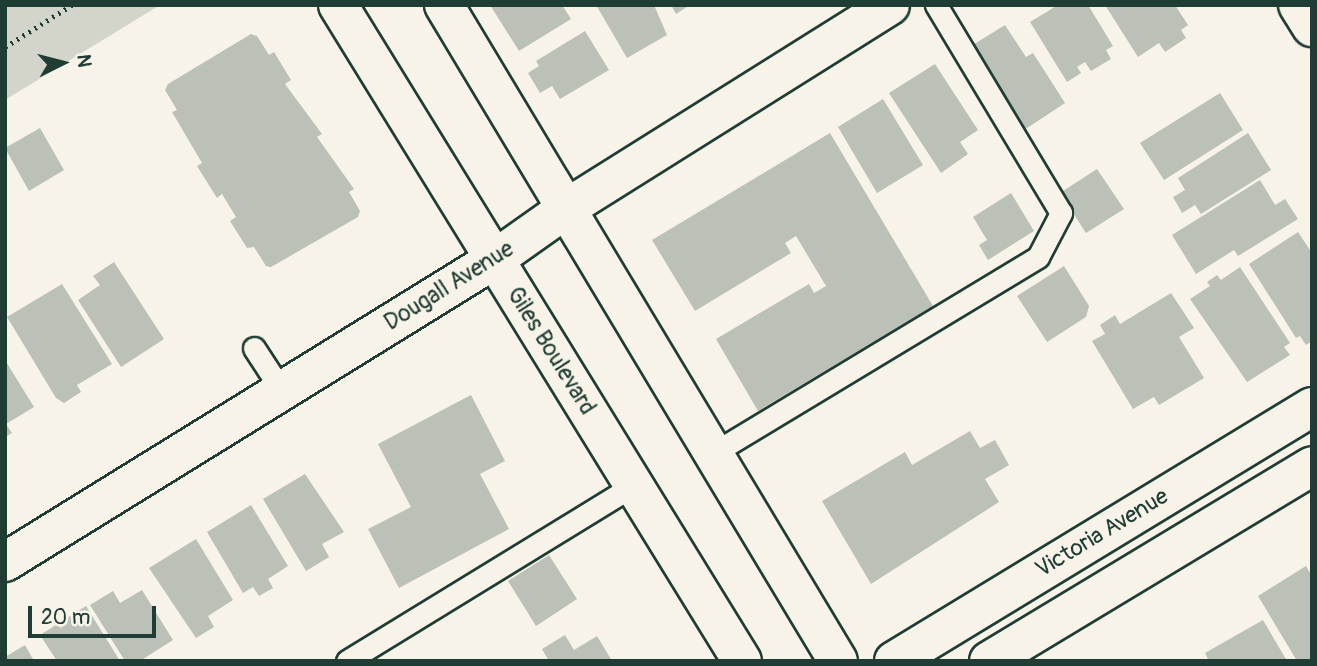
<!DOCTYPE html>
<html>
<head>
<meta charset="utf-8">
<style>
  body { margin:0 }
  #map { position:relative; width:1317px; height:666px; overflow:hidden; background:#f7f3e8; font-family:Pangolin,sans-serif }
  div>[style] { position:absolute }
  [style*='--x'] { left:calc(var(--x)*1px); top:calc(var(--y)*1px); width:calc(var(--w)*1px); rotate:calc(var(--a)*1deg) }
  .green>* { inset:0; background:#d3d5ca }
  .building>* { inset:0; background:#bbc1b6 }
  .path>* { height:4.5px; margin-top:-2.25px; transform-origin:0; background:repeating-linear-gradient(90deg,#1f3d34 0 2px,transparent 0 7px) }
  .roads { filter:drop-shadow(2px 0 #1f3d34) drop-shadow(-2px 0 #1f3d34) drop-shadow(0 2px #1f3d34) drop-shadow(0 -2px #1f3d34) }
  .service>* { height:21px; margin:-10.5px; padding:0 10.5px; transform-origin:10.5px; border-radius:10.5px; background:#f7f3e8 }
  .minor>* { height:38px; margin:-19px; padding:0 19px; transform-origin:19px; border-radius:19px; background:#f7f3e8 }
  span { translate:-50% -50%; white-space:nowrap; text-align:center; line-height:1.15; -webkit-text-stroke:6px #f7f3e8; paint-order:stroke }
  .street-label { font-size:23px; color:#1f3d34 }
  .frame { position:absolute; inset:0; border:7px solid #1f3d34; pointer-events:none }
  .north { position:absolute; left:28px; top:28px; width:70px; height:70px; -webkit-text-stroke:5px #f7f3e8; paint-order:stroke; rotate:84deg; font-size:19px; font-weight:700; line-height:28px; text-align:center; color:#1f3d34 }
  .north::after { content:''; display:block; margin:auto; width:24px; height:32px; background:#1f3d34; clip-path:polygon(50% 0,100% 100%,50% 72%,0 100%) }
  .scale { position:absolute; left:28px; top:606px; width:128px; height:32px; box-sizing:border-box; border:4px solid #1f3d34; border-top:0; padding-left:9px; font-size:21px; line-height:24px; white-space:nowrap; color:#1f3d34; -webkit-text-stroke:5px #f7f3e8; paint-order:stroke }
</style>
</head>
<body>
<div id="map">
  <div class="green">
    <div style="clip-path:polygon(5px 5px,160px 5px,5px 100px)"></div>
  </div>
  <div class="building">
    <div style="clip-path:polygon(490px 5px,562px 5px,571px 19px,519px 51px)"></div>
    <div style="clip-path:polygon(596px 5px,654px 5px,667px 35px,627px 58px)"></div>
    <div style="clip-path:polygon(671px 5px,690px 5px,676px 14px)"></div>
    <div style="clip-path:polygon(1058px 5px,1088px 5px,1113px 46px,1106px 50px,1111px 59px,1091px 71px,1085px 62px,1077px 67px,1081px 73px,1067px 82px,1030px 22px)"></div>
    <div style="clip-path:polygon(1105px 5px,1175px 5px,1188px 25px,1181px 30px,1186px 38px,1165px 52px,1159px 43px,1138px 57px)"></div>
    <div style="clip-path:polygon(1005px 25px,1026px 57px,1033px 53px,1065px 103px,1024px 130px,971px 46px)"></div>
    <div style="clip-path:polygon(585px 31px,609px 70px,560px 99px,552px 86px,540px 93px,528px 73px,539px 66px,536px 61px)"></div>
    <div style="clip-path:polygon(251px 34px,257px 36px,269px 55px,274px 52px,291px 80px,285px 84px,322px 134px,317px 137px,354px 189px,349px 192px,360px 211px,358px 217px,271px 267px,266px 266px,254px 247px,247px 248px,230px 221px,236px 217px,222px 194px,217px 198px,197px 166px,202px 163px,172px 112px,177px 110px,165px 90px,168px 84px)"></div>
    <div style="clip-path:polygon(935px 64px,978px 130px,960px 142px,968px 154px,941px 173px,889px 93px)"></div>
    <div style="clip-path:polygon(1220px 93px,1243px 130px,1164px 180px,1140px 143px)"></div>
    <div style="clip-path:polygon(883px 99px,923px 165px,877px 193px,838px 127px)"></div>
    <div style="clip-path:polygon(40px 128px,64px 170px,29px 191px,5px 148px)"></div>
    <div style="clip-path:polygon(830px 133px,933px 306px,758px 411px,716px 339px,809px 284px,814px 293px,826px 286px,796px 236px,785px 243px,791px 253px,695px 311px,652px 240px)"></div>
    <div style="clip-path:polygon(1248px 133px,1271px 170px,1201px 214px,1195px 205px,1182px 213px,1173px 197px,1185px 190px,1178px 178px)"></div>
    <div style="clip-path:polygon(1097px 169px,1124px 209px,1086px 233px,1060px 193px)"></div>
    <div style="clip-path:polygon(1260px 180px,1275px 205px,1285px 199px,1298px 219px,1238px 256px,1234px 250px,1196px 274px,1172px 235px)"></div>
    <div style="clip-path:polygon(1011px 193px,1034px 231px,988px 260px,979px 245px,987px 240px,973px 217px)"></div>
    <div style="clip-path:polygon(1298px 232px,1312px 253px,1312px 341px,1306px 345px,1300px 336px,1296px 338px,1249px 264px)"></div>
    <div style="clip-path:polygon(114px 262px,164px 339px,121px 367px,78px 300px,100px 285px,93px 276px)"></div>
    <div style="clip-path:polygon(1064px 266px,1089px 306px,1086px 317px,1047px 342px,1017px 296px)"></div>
    <div style="clip-path:polygon(1240px 267px,1290px 343px,1284px 347px,1290px 355px,1247px 382px,1190px 299px,1210px 286px,1207px 282px,1217px 275px,1221px 280px)"></div>
    <div style="clip-path:polygon(62px 284px,112px 364px,77px 385px,81px 392px,64px 403px,56px 398px,7px 317px)"></div>
    <div style="clip-path:polygon(1171px 293px,1194px 328px,1179px 337px,1204px 378px,1159px 405px,1154px 397px,1133px 409px,1092px 341px,1105px 334px,1100px 325px,1115px 315px,1120px 324px)"></div>
    <div style="clip-path:polygon(5px 360px,34px 407px,6px 424px,12px 433px,5px 437px)"></div>
    <div style="clip-path:polygon(471px 395px,505px 461px,480px 474px,509px 529px,399px 588px,368px 529px,411px 507px,378px 444px)"></div>
    <div style="clip-path:polygon(970px 431px,980px 448px,995px 440px,1009px 465px,985px 479px,999px 502px,871px 584px,822px 501px,905px 452px,912px 465px)"></div>
    <div style="clip-path:polygon(305px 474px,344px 532px,322px 544px,329px 557px,306px 571px,263px 499px)"></div>
    <div style="clip-path:polygon(251px 505px,288px 566px,268px 579px,273px 588px,259px 596px,253px 587px,243px 593px,207px 532px)"></div>
    <div style="clip-path:polygon(196px 539px,233px 600px,208px 616px,214px 627px,196px 638px,149px 568px)"></div>
    <div style="clip-path:polygon(549px 555px,577px 599px,536px 626px,508px 581px)"></div>
    <div style="clip-path:polygon(1306px 566px,1312px 576px,1312px 661px,1297px 661px,1258px 596px)"></div>
    <div style="clip-path:polygon(142px 590px,173px 640px,140px 661px,125px 661px,90px 605px,113px 591px,120px 603px)"></div>
    <div style="clip-path:polygon(86px 606px,120px 661px,57px 661px,40px 635px)"></div>
    <div style="clip-path:polygon(1263px 620px,1287px 661px,1209px 661px,1205px 653px)"></div>
    <div style="clip-path:polygon(565px 635px,574px 650px,597px 636px,612px 661px,549px 661px,542px 649px)"></div>
    <div style="clip-path:polygon(25px 645px,34px 661px,5px 661px,5px 657px)"></div>
  </div>
  <div class="path">
    <div style="--x:5;--y:47;--w:79;--a:-32.1"></div>
  </div>
  <div class="roads">
    <div class="service">
      <div style="--x:254;--y:348;--w:51;--a:56.9"></div>
      <div style="--x:715;--y:452;--w:377;--a:-31.1"></div>
      <div style="--x:1038;--y:257;--w:50;--a:-62.4"></div>
      <div style="--x:1061;--y:213;--w:243;--a:-121"></div>
      <div style="--x:347;--y:661;--w:337;--a:-31.5"></div>
    </div>
    <div class="minor">
      <div style="--x:338;--y:5;--w:770;--a:58.37"></div>
      <div style="--x:444;--y:5;--w:765;--a:59.01"></div>
      <div style="--x:1298;--y:5;--w:26;--a:58"></div>
      <div style="--x:5;--y:562;--w:576;--a:-31.73"></div>
      <div style="--x:495;--y:259;--w:88;--a:-35.3"></div>
      <div style="--x:567;--y:208;--w:381;--a:-32.1"></div>
      <div style="--x:894;--y:661;--w:489;--a:-31.3"></div>
      <div style="--x:989;--y:661;--w:377;--a:-31.1"></div>
    </div>
  </div>
  <div class="street-label">
    <span style="left:449px;top:286px;rotate:-32deg">Dougall Avenue</span>
    <span style="left:551px;top:351px;rotate:58deg">Giles Boulevard</span>
    <span style="left:1102px;top:533px;rotate:-31deg">Victoria Avenue</span>
  </div>
  <div class="frame"></div>
  <div class="north">N</div>
  <div class="scale">20 m</div>
</div>
</body>
</html>
